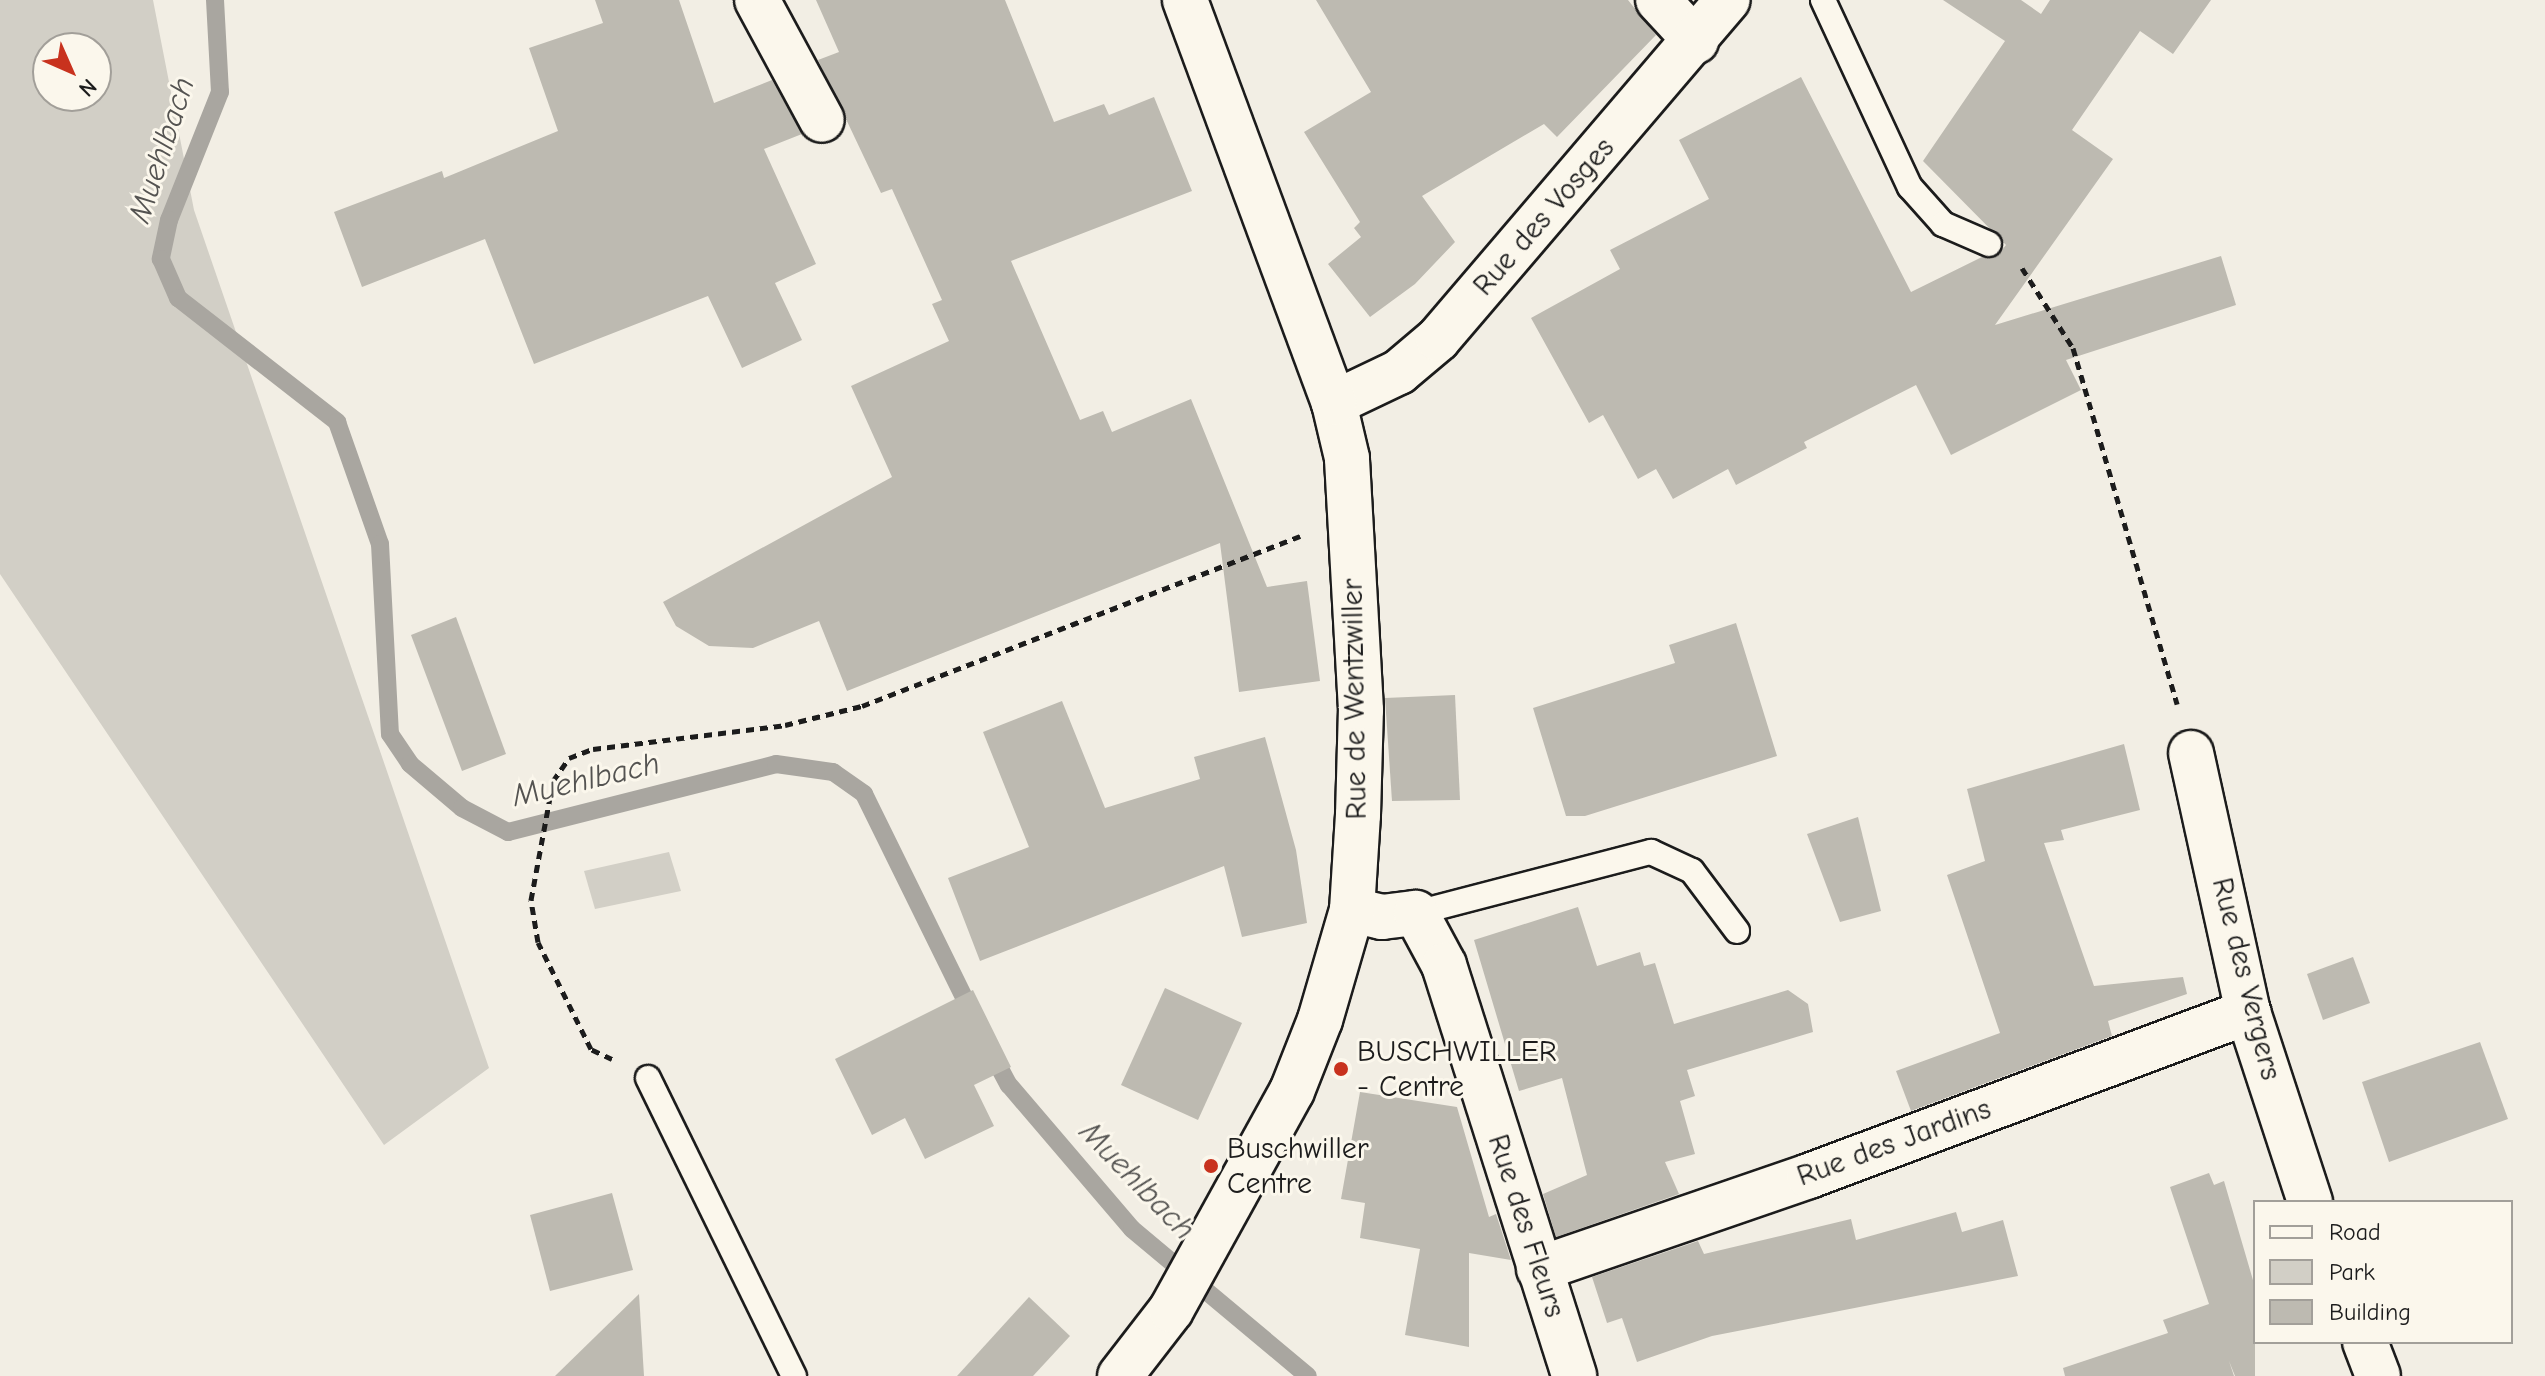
<!DOCTYPE html>
<html>
<head>
<meta charset="utf-8">
<style>
  body { margin:0 }
  #map { position:relative; width:2545px; height:1376px; overflow:hidden; background:#f2eee4; font-family:"Comic Neue",sans-serif }
  div>[style] { position:absolute }
  [style*='--x'] { left:calc(var(--x)*1px); top:calc(var(--y)*1px); width:calc(var(--w)*1px); rotate:calc(var(--a)*1deg) }
  .green>* { inset:0; background:#d2cfc6 }
  .stream>* { height:18px; margin:-9px; padding:0 9px; transform-origin:9px; border-radius:9px; background:#a9a6a0 }
  .building>* { inset:0; background:#bdbab1 }
  .path>* { height:5px; margin-top:-2.5px; transform-origin:0; background:repeating-linear-gradient(90deg,#1c1c1c 0 8px,transparent 0 14px) }
  .roads { filter:drop-shadow(2px 0 #1c1c1c) drop-shadow(-2px 0 #1c1c1c) drop-shadow(0 2px #1c1c1c) drop-shadow(0 -2px #1c1c1c) }
  .service>* { height:24px; margin:-12px; padding:0 12px; transform-origin:12px; border-radius:12px; background:#fbf7ec }
  .minor>* { height:44px; margin:-22px; padding:0 22px; transform-origin:22px; border-radius:22px; background:#fbf7ec }
  .tertiary>* { height:44px; margin:-22px; padding:0 22px; transform-origin:22px; border-radius:22px; background:#fbf7ec }
  .dots>* { width:22px; height:22px; translate:-50% -50%; box-sizing:border-box; border:4px solid #fbf7ec; border-radius:50% }
  span { translate:-50% -50%; white-space:nowrap; text-align:center; line-height:1.15; -webkit-text-stroke:6px #fbf7ec; paint-order:stroke }
  .street-label { font-size:30px; color:#1c1c1c }
  .poi-label { font-size:30px; color:#1c1c1c }
  .left { translate:0 -50%; text-align:left }
  .water-label { font-size:32px; color:#545351; font-style:italic }
  .legend { position:absolute; left:2253px; top:1200px; width:260px; height:144px; box-sizing:border-box; background:#fbf7ec; border:2px solid #a29f99; margin:0; padding:10px 14px; list-style:none; font-size:24px; color:#1c1c1c }
  .legend li { display:flex; align-items:center; gap:16px; height:40px }
  .legend b { width:40px; border:2px solid #a29f99 }
  .north { position:absolute; left:32px; top:32px; width:80px; height:80px; box-sizing:border-box; background:#fbf7ec; border:2px solid #a29f99; border-radius:50%; rotate:135deg; font-size:22px; font-weight:700; line-height:32px; text-align:center; color:#1c1c1c }
  .north::after { content:''; display:block; margin:auto; width:28px; height:36px; background:#c8321e; clip-path:polygon(50% 0,100% 100%,50% 72%,0 100%) }
</style>
</head>
<body>
<div id="map">
  <div class="green">
    <div style="clip-path:polygon(evenodd,0 0,153px 0,194px 210px,489px 1068px,384px 1145px,0 574px,0 0,48px 48px,96px 48px,96px 96px,48px 96px,48px 48px)"></div>
    <div style="clip-path:polygon(669px 852px,681px 891px,595px 909px,584px 871px)"></div>
  </div>
  <div class="stream">
    <div style="--x:215;--y:0;--w:92;--a:86.9"></div>
    <div style="--x:220;--y:92;--w:138;--a:111.7"></div>
    <div style="--x:169;--y:220;--w:40;--a:102"></div>
    <div style="--x:161;--y:259;--w:43;--a:66.4"></div>
    <div style="--x:178;--y:298;--w:202;--a:37.9"></div>
    <div style="--x:337;--y:422;--w:129;--a:70.6"></div>
    <div style="--x:380;--y:544;--w:190;--a:87"></div>
    <div style="--x:390;--y:734;--w:36;--a:56"></div>
    <div style="--x:410;--y:764;--w:68;--a:40.2"></div>
    <div style="--x:462;--y:808;--w:52;--a:27.6"></div>
    <div style="--x:508;--y:832;--w:276;--a:-14.2"></div>
    <div style="--x:776;--y:764;--w:58;--a:8"></div>
    <div style="--x:833;--y:772;--w:38;--a:35"></div>
    <div style="--x:864;--y:794;--w:247;--a:63.8"></div>
    <div style="--x:990;--y:1050;--w:40;--a:62"></div>
    <div style="--x:1009;--y:1085;--w:189;--a:49.5"></div>
    <div style="--x:1132;--y:1229;--w:229;--a:39.9"></div>
  </div>
  <div class="building">
    <div style="clip-path:polygon(595px 0,679px 0,714px 103px,772px 80px,802px 134px,764px 149px,816px 264px,775px 283px,802px 340px,742px 368px,708px 296px,534px 364px,485px 239px,362px 287px,334px 212px,442px 171px,444px 178px,558px 131px,529px 48px,603px 23px)"></div>
    <div style="clip-path:polygon(816px 0,1005px 0,1054px 122px,1104px 104px,1109px 115px,1154px 97px,1192px 191px,1011px 261px,1080px 420px,1103px 411px,1112px 432px,1191px 399px,1267px 587px,1307px 581px,1320px 681px,1239px 692px,1220px 543px,847px 691px,819px 621px,753px 648px,709px 646px,676px 626px,663px 602px,892px 477px,851px 386px,949px 341px,932px 304px,942px 300px,892px 189px,881px 193px,818px 60px,839px 52px)"></div>
    <div style="clip-path:polygon(1316px 0,1628px 0,1656px 35px,1557px 137px,1544px 124px,1422px 196px,1455px 242px,1415px 284px,1370px 317px,1328px 264px,1361px 237px,1354px 228px,1360px 222px,1304px 132px,1371px 92px)"></div>
    <div style="clip-path:polygon(1943px 0,2021px 0,2041px 14px,2050px 0,2211px 0,2173px 54px,2140px 31px,2072px 130px,2113px 159px,1995px 325px,2221px 256px,2236px 305px,2066px 360px,2081px 390px,1951px 455px,1916px 385px,1804px 442px,1807px 448px,1736px 485px,1728px 469px,1673px 499px,1656px 469px,1638px 479px,1603px 415px,1589px 423px,1531px 318px,1620px 269px,1610px 250px,1709px 199px,1679px 140px,1801px 77px,1911px 292px,1982px 257px,1997px 256px,2006px 245px,1923px 161px,2005px 41px)"></div>
    <div style="clip-path:polygon(456px 617px,506px 754px,462px 771px,411px 635px)"></div>
    <div style="clip-path:polygon(1736px 623px,1777px 756px,1585px 816px,1566px 816px,1533px 708px,1675px 663px,1669px 645px)"></div>
    <div style="clip-path:polygon(1455px 695px,1460px 800px,1392px 801px,1385px 698px)"></div>
    <div style="clip-path:polygon(1062px 701px,1105px 808px,1200px 779px,1194px 757px,1265px 737px,1296px 850px,1307px 923px,1242px 937px,1224px 866px,980px 961px,948px 878px,1029px 847px,983px 732px)"></div>
    <div style="clip-path:polygon(2124px 744px,2140px 810px,2061px 830px,2064px 840px,2044px 843px,2094px 986px,2183px 977px,2187px 994px,2108px 1021px,2112px 1036px,1911px 1111px,1896px 1071px,2000px 1033px,1947px 875px,1985px 861px,1967px 789px)"></div>
    <div style="clip-path:polygon(1858px 817px,1881px 911px,1840px 922px,1807px 834px)"></div>
    <div style="clip-path:polygon(1578px 907px,1597px 966px,1640px 952px,1644px 966px,1655px 963px,1674px 1024px,1788px 990px,1808px 1004px,1813px 1032px,1687px 1070px,1695px 1096px,1680px 1101px,1695px 1154px,1665px 1162px,1679px 1194px,1556px 1237px,1543px 1194px,1587px 1175px,1562px 1078px,1519px 1091px,1474px 940px)"></div>
    <div style="clip-path:polygon(2353px 957px,2370px 1003px,2323px 1020px,2307px 974px)"></div>
    <div style="clip-path:polygon(1165px 988px,1242px 1023px,1198px 1120px,1121px 1085px)"></div>
    <div style="clip-path:polygon(973px 990px,1011px 1067px,974px 1085px,994px 1126px,925px 1159px,905px 1118px,872px 1135px,835px 1059px)"></div>
    <div style="clip-path:polygon(2480px 1042px,2508px 1119px,2389px 1162px,2362px 1082px)"></div>
    <div style="clip-path:polygon(1360px 1092px,1457px 1107px,1489px 1217px,1496px 1214px,1511px 1260px,1469px 1253px,1469px 1347px,1405px 1335px,1420px 1249px,1360px 1238px,1365px 1203px,1341px 1199px)"></div>
    <div style="clip-path:polygon(2209px 1173px,2214px 1185px,2224px 1181px,2255px 1287px,2255px 1376px,2235px 1376px,2229px 1361px,2234px 1376px,2065px 1376px,2063px 1368px,2168px 1333px,2163px 1320px,2209px 1304px,2170px 1187px)"></div>
    <div style="clip-path:polygon(612px 1193px,633px 1270px,550px 1291px,530px 1215px)"></div>
    <div style="clip-path:polygon(1956px 1212px,1962px 1232px,2003px 1220px,2018px 1276px,1712px 1336px,1637px 1362px,1622px 1318px,1607px 1323px,1592px 1277px,1698px 1241px,1704px 1254px,1851px 1219px,1856px 1240px)"></div>
    <div style="clip-path:polygon(639px 1294px,644px 1376px,555px 1376px)"></div>
    <div style="clip-path:polygon(1029px 1297px,1070px 1336px,1033px 1376px,957px 1376px)"></div>
  </div>
  <div class="path">
    <div style="--x:2022;--y:268;--w:95;--a:57.5"></div>
    <div style="--x:2073;--y:348;--w:371;--a:73.7"></div>
    <div style="--x:612;--y:1059;--w:23;--a:-155"></div>
    <div style="--x:591;--y:1049;--w:119;--a:-116.4"></div>
    <div style="--x:538;--y:942;--w:43;--a:-99.5"></div>
    <div style="--x:531;--y:900;--w:121;--a:-79.5"></div>
    <div style="--x:553;--y:781;--w:28;--a:-55"></div>
    <div style="--x:569;--y:758;--w:26;--a:-21"></div>
    <div style="--x:593;--y:749;--w:193;--a:-7.1"></div>
    <div style="--x:785;--y:725;--w:79;--a:-13.9"></div>
    <div style="--x:862;--y:706;--w:470;--a:-21.2"></div>
  </div>
  <div class="roads">
    <div class="service">
      <div style="--x:1823;--y:0;--w:206;--a:65.1"></div>
      <div style="--x:1910;--y:187;--w:50;--a:48.3"></div>
      <div style="--x:1943;--y:224;--w:50;--a:23.5"></div>
      <div style="--x:1416;--y:913;--w:243;--a:-14.6"></div>
      <div style="--x:1651;--y:852;--w:45;--a:24.9"></div>
      <div style="--x:1692;--y:871;--w:75;--a:53.1"></div>
      <div style="--x:648;--y:1078;--w:332;--a:63.9"></div>
    </div>
    <div class="minor">
      <div style="--x:757;--y:0;--w:136;--a:61.6"></div>
      <div style="--x:1658;--y:0;--w:56;--a:47.2"></div>
      <div style="--x:1334;--y:403;--w:72;--a:-25.5"></div>
      <div style="--x:1399;--y:372;--w:51;--a:-40.2"></div>
      <div style="--x:1438;--y:339;--w:446;--a:-49.5"></div>
      <div style="--x:2191;--y:753;--w:265;--a:77.6"></div>
      <div style="--x:2248;--y:1012;--w:200;--a:71.9"></div>
      <div style="--x:1352;--y:910;--w:31;--a:13"></div>
      <div style="--x:1382;--y:917;--w:34;--a:-7"></div>
      <div style="--x:1416;--y:913;--w:59;--a:61.7"></div>
      <div style="--x:1444;--y:965;--w:431;--a:72.4"></div>
      <div style="--x:1539;--y:1269;--w:286;--a:-19"></div>
      <div style="--x:1809;--y:1176;--w:469;--a:-20.5"></div>
      <div style="--x:2365;--y:1342;--w:36;--a:69"></div>
    </div>
    <div class="tertiary">
      <div style="--x:1120;--y:1376;--w:83;--a:-52.3"></div>
      <div style="--x:1171;--y:1310;--w:250;--a:-61.1"></div>
      <div style="--x:1292;--y:1091;--w:76;--a:-68.5"></div>
      <div style="--x:1320;--y:1020;--w:115;--a:-73.8"></div>
      <div style="--x:1352;--y:910;--w:95;--a:-86.4"></div>
      <div style="--x:1358;--y:815;--w:105;--a:-88.4"></div>
      <div style="--x:1361;--y:710;--w:252;--a:-93.2"></div>
      <div style="--x:1347;--y:458;--w:57;--a:-103.3"></div>
      <div style="--x:1334;--y:403;--w:430;--a:-110.3"></div>
    </div>
  </div>
  <div class="dots">
    <div style="left:1341px;top:1069px;background:#c8321e"></div>
    <div style="left:1211px;top:1166px;background:#c8321e"></div>
  </div>
  <div class="street-label">
    <span style="left:1544px;top:217px;rotate:-49deg">Rue des Vosges</span>
    <span style="left:1355px;top:699px;rotate:-91deg">Rue de Wentzwiller</span>
    <span style="left:2246px;top:979px;rotate:76deg">Rue des Vergers</span>
    <span style="left:1894px;top:1143px;rotate:-20deg">Rue des Jardins</span>
    <span style="left:1526px;top:1226px;rotate:72deg">Rue des Fleurs</span>
  </div>
  <div class="poi-label">
    <span class="left" style="left:1357px;top:1069px">BUSCHWILLER<br>- Centre</span>
    <span class="left" style="left:1227px;top:1166px">Buschwiller<br>Centre</span>
  </div>
  <div class="water-label">
    <span style="left:162px;top:150px;rotate:-72deg">Muehlbach</span>
    <span style="left:586px;top:780px;rotate:-13deg">Muehlbach</span>
    <span style="left:1137px;top:1181px;rotate:46deg">Muehlbach</span>
  </div>
  <ul class="legend">
  <li><b style="height:10px;background:#fbf7ec"></b>Road</li>
  <li><b style="height:22px;background:#d2cfc6"></b>Park</li>
  <li><b style="height:22px;background:#bdbab1"></b>Building</li>
  </ul>
  <div class="north">N</div>
</div>
</body>
</html>
